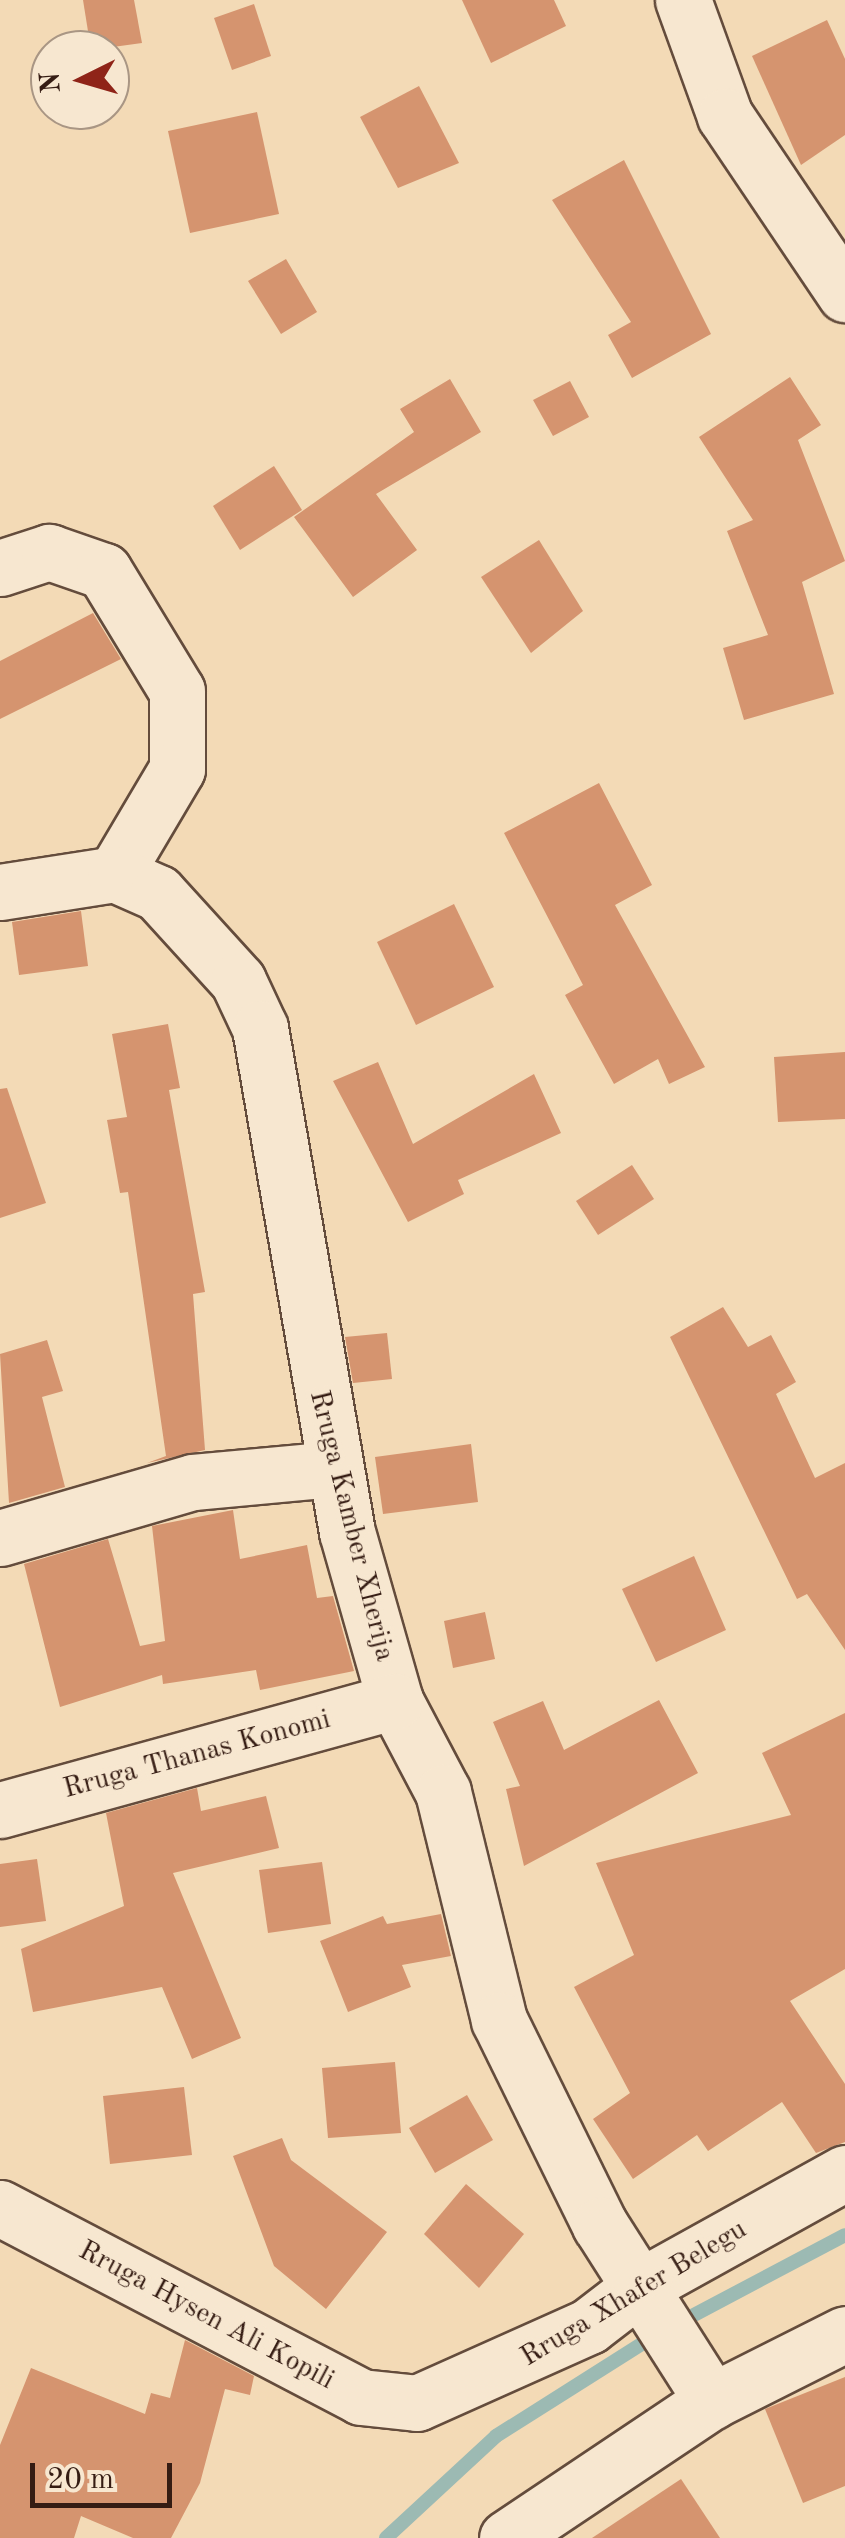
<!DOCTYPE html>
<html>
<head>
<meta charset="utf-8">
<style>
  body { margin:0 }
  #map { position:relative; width:845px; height:2538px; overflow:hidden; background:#f3dab6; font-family:"Old Standard TT",serif }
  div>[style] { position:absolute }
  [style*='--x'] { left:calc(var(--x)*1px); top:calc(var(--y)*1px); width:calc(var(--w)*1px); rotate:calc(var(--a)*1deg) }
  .stream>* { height:14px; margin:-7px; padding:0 7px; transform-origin:7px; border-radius:7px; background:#9cbab3 }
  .building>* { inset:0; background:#d5946f }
  .roads { filter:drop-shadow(2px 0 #644c3c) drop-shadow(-2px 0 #644c3c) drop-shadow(0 2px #644c3c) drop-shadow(0 -2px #644c3c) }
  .street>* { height:55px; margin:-27.5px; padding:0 27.5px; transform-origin:27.5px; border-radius:27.5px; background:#f7e7d0 }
  .secondary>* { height:55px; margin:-27.5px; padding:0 27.5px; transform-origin:27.5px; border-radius:27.5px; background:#f7e7d0 }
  span { translate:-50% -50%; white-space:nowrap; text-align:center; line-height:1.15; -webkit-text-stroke:10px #f7e7d0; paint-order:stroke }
  .street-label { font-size:28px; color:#351c13 }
  .north { position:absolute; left:30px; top:30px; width:100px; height:100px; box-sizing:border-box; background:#f7e7d0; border:2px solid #a99684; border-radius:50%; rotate:265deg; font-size:28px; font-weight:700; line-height:40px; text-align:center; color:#351c13 }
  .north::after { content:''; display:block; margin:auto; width:35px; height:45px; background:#8f2418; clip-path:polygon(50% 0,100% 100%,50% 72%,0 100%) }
  .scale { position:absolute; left:30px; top:2463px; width:142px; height:45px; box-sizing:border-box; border:5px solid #351c13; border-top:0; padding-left:12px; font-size:30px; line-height:35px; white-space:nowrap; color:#351c13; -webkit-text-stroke:8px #f7e7d0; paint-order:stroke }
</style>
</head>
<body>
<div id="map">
  <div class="stream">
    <div style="--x:675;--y:2325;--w:192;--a:-27.9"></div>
    <div style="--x:386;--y:2538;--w:150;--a:-42.8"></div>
    <div style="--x:496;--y:2436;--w:189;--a:-32.3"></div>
  </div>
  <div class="building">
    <div style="clip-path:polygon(83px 0,134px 0,142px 43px,91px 50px)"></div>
    <div style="clip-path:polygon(462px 0,554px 0,566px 26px,491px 63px)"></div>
    <div style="clip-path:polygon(254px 4px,271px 56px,232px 70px,214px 18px)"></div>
    <div style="clip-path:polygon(827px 20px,845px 59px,845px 135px,801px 165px,752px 56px)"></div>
    <div style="clip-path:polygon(419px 86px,459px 163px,398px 188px,360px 117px)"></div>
    <div style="clip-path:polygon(257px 112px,279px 214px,190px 233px,168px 131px)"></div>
    <div style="clip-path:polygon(624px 160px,711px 334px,632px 378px,608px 335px,631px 322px,552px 200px)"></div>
    <div style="clip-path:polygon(286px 259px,317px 312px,281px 334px,248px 281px)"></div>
    <div style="clip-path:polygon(790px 377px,821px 425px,798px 440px,845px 561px,802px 582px,834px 694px,744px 720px,723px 648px,768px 635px,727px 531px,753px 520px,699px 437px)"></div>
    <div style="clip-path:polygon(450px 379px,481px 432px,376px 494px,417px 550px,353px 597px,294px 517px,414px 432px,400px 409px)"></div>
    <div style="clip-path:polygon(570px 381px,589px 417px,553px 436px,533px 400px)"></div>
    <div style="clip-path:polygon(274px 466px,302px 510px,240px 550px,213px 506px)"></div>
    <div style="clip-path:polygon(539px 540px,583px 611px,531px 653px,481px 577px)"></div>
    <div style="clip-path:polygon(93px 613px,121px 659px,0 719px,0 661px)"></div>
    <div style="clip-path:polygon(599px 783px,652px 885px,615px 905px,705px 1067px,669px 1084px,658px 1059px,614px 1084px,565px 995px,583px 985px,504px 833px)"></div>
    <div style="clip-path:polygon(454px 904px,494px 987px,416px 1025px,377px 942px)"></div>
    <div style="clip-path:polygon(81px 911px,88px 966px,19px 975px,12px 922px)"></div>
    <div style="clip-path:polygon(168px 1024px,180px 1088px,169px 1090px,205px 1292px,193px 1294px,205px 1450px,147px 1463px,166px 1456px,128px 1192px,120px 1193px,107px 1120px,127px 1117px,112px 1034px)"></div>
    <div style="clip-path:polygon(845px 1052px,845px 1119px,778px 1122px,774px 1057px)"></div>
    <div style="clip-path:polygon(378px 1062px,413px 1144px,534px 1074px,561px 1133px,458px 1180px,464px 1194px,408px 1222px,333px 1081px)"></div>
    <div style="clip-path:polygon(7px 1088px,46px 1203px,0 1218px,0 1089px)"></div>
    <div style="clip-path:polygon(632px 1165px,654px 1199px,598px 1235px,576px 1201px)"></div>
    <div style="clip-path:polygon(723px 1307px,748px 1347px,771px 1335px,796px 1382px,776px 1394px,815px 1478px,845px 1463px,845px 1650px,807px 1594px,797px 1599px,670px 1337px)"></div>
    <div style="clip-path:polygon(387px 1333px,392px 1379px,353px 1383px,345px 1337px)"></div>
    <div style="clip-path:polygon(47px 1340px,63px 1391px,42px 1397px,65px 1487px,9px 1503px,0 1354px)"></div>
    <div style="clip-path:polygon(471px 1444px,478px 1502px,383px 1514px,375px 1457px)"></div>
    <div style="clip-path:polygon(233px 1510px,240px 1559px,307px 1545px,317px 1598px,333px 1596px,354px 1671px,260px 1690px,256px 1670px,163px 1684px,162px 1675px,60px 1707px,24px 1564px,108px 1539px,140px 1646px,165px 1641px,152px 1526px)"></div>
    <div style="clip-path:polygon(694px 1556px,726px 1630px,656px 1662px,622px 1589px)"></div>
    <div style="clip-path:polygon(485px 1612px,495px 1659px,453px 1668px,444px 1621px)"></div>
    <div style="clip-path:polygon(659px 1700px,698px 1773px,524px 1866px,506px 1789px,520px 1786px,493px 1722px,543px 1701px,564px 1750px)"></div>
    <div style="clip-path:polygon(845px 1713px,845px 1969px,790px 2001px,845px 2084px,845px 2142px,816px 2153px,782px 2102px,708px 2151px,697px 2135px,633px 2179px,593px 2119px,630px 2093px,574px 1987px,634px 1955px,596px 1863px,791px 1815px,762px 1753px)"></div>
    <div style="clip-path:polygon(197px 1788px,201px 1811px,266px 1796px,279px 1848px,173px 1873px,241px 2038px,192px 2059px,162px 1987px,33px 2012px,21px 1949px,124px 1906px,106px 1813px)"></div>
    <div style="clip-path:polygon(37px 1859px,46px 1921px,0 1927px,0 1864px)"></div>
    <div style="clip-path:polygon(322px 1862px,331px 1924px,268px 1933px,259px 1870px)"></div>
    <div style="clip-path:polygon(441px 1914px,451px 1956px,402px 1965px,411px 1987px,348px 2012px,320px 1941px,383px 1916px,387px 1924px)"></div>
    <div style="clip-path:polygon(395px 2062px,401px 2133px,328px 2138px,322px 2068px)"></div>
    <div style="clip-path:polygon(184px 2087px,192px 2155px,110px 2164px,103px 2096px)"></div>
    <div style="clip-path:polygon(467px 2095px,493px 2140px,435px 2173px,409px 2128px)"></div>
    <div style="clip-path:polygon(282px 2138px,291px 2160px,387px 2232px,326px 2309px,274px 2266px,233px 2156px)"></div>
    <div style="clip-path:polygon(466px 2184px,524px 2234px,479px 2288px,424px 2234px)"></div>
    <div style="clip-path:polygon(185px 2340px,254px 2376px,250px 2395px,225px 2389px,200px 2483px,171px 2538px,133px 2538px,81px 2516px,74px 2538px,0 2538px,0 2445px,31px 2368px,145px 2414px,151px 2393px,170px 2398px)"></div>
    <div style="clip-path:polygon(845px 2377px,845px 2486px,803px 2503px,765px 2409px)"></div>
    <div style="clip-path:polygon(681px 2479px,720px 2538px,592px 2538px)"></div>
  </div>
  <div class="roads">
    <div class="street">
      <div style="--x:683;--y:0;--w:123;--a:70.1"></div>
      <div style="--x:725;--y:116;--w:215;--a:56"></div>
      <div style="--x:0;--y:568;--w:52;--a:-18.1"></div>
      <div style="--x:49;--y:552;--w:58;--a:19.1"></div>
      <div style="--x:104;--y:571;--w:140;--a:58.7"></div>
      <div style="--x:177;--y:691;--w:78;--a:90"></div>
      <div style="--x:177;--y:769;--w:122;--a:120.6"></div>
      <div style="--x:0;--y:892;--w:116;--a:-8.9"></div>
      <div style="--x:115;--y:874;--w:47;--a:23.8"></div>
      <div style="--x:158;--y:893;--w:119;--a:47.7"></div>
      <div style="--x:238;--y:981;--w:52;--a:64.9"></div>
      <div style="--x:260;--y:1028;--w:511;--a:80.21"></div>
      <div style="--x:347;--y:1532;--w:176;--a:74.1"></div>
      <div style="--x:395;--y:1701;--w:103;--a:62.2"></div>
      <div style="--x:443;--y:1792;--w:235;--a:76.2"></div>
      <div style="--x:499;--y:2020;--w:229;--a:63.8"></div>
      <div style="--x:600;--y:2225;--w:209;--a:57.5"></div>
      <div style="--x:0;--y:1538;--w:201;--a:-16.2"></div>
      <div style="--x:193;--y:1482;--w:140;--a:-5.3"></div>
      <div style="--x:0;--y:1810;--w:410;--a:-15.4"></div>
      <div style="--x:0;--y:2208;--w:407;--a:27.6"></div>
      <div style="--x:361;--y:2397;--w:56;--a:6.1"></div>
      <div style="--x:417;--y:2403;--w:188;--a:-24.1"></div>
      <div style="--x:589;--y:2326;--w:66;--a:-37.6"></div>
      <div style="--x:641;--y:2286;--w:233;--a:-29"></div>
    </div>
    <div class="secondary">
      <div style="--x:507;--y:2538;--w:247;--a:-33.8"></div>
      <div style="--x:712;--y:2401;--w:149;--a:-26.7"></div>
    </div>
  </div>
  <div class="street-label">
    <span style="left:351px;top:1526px;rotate:76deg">Rruga Kamber Xherija</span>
    <span style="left:197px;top:1755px;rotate:-15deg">Rruga Thanas Konomi</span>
    <span style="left:634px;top:2294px;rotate:-31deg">Rruga Xhafer Belegu</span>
    <span style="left:206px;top:2316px;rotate:28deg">Rruga Hysen Ali Kopili</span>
  </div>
  <div class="north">N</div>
  <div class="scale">20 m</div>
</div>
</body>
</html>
